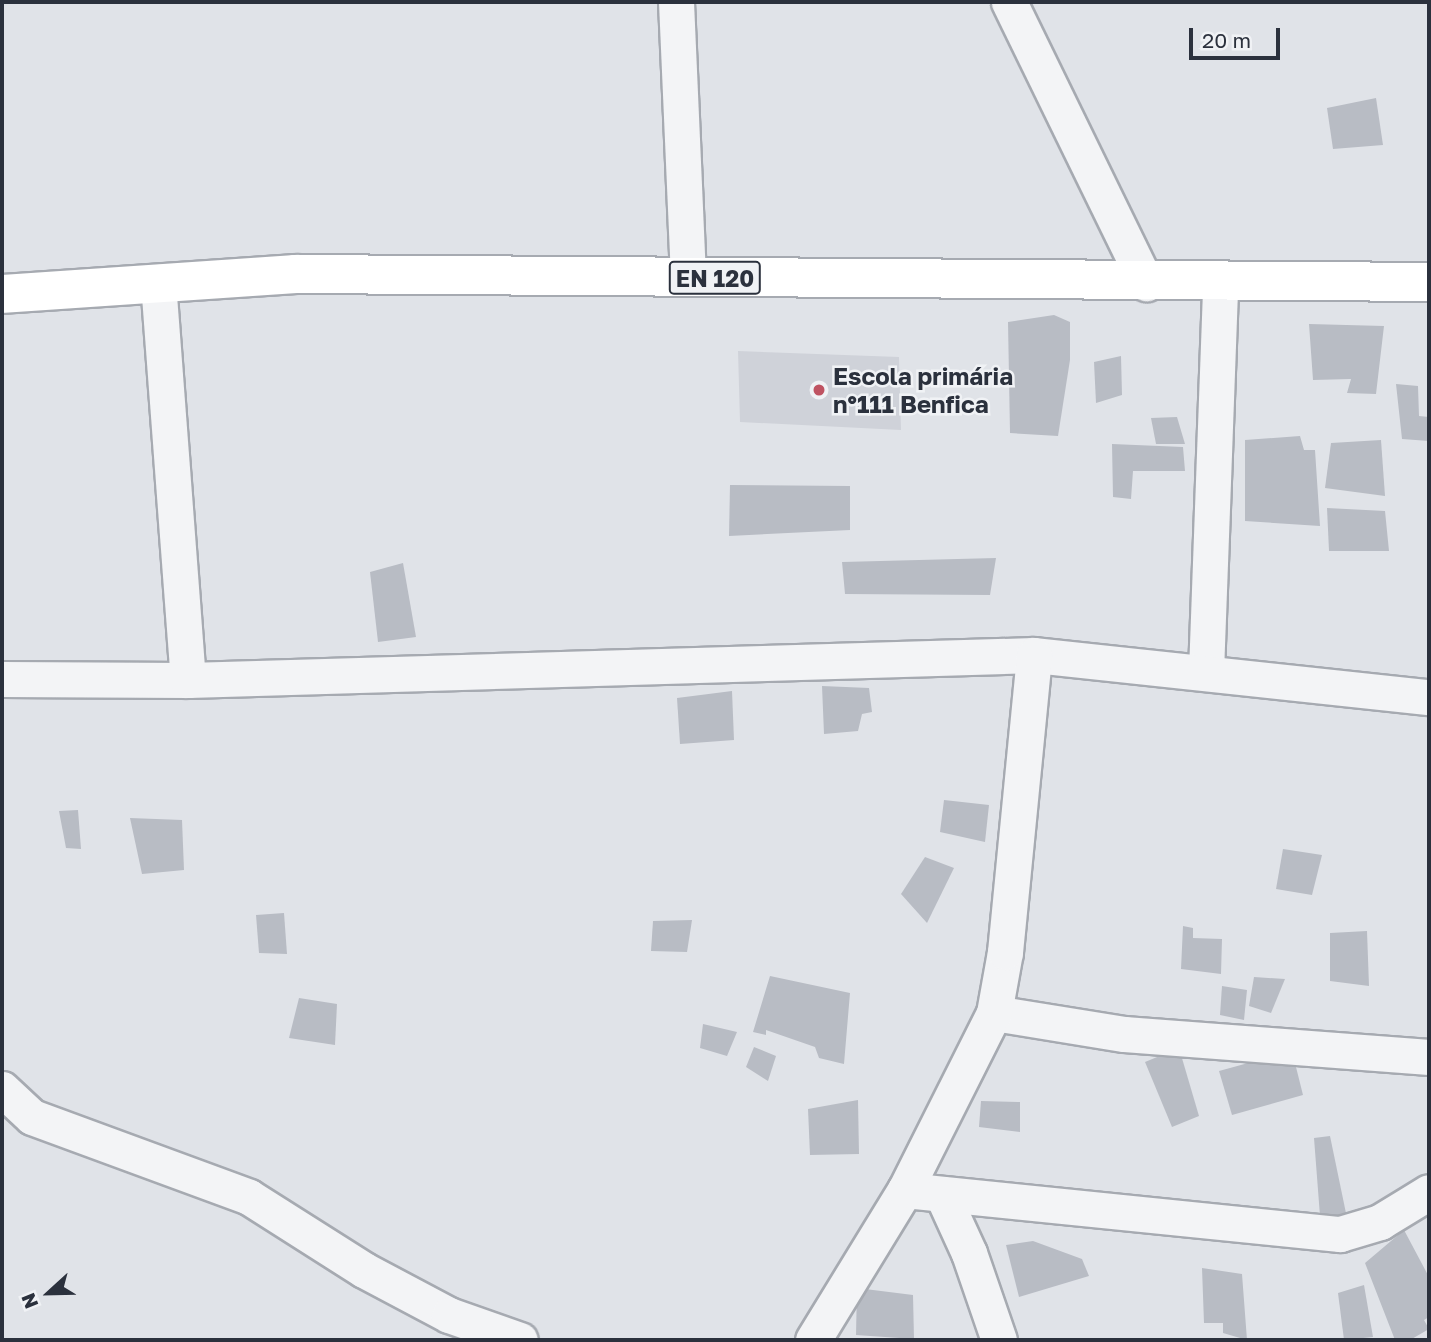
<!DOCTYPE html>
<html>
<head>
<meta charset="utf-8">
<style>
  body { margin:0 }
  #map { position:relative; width:1431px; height:1342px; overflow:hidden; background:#e0e3e8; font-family:"Golos Text",sans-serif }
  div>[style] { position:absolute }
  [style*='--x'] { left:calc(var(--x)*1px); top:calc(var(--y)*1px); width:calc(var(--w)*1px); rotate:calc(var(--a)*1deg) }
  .built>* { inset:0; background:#cfd2d9 }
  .building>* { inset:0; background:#b8bcc4 }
  .roads { filter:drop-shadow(2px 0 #a6aab1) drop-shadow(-2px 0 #a6aab1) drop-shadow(0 2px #a6aab1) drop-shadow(0 -2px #a6aab1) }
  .street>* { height:35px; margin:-17.5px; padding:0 17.5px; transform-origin:17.5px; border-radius:17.5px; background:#f3f4f6 }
  .primary>* { height:38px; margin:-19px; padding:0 19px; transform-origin:19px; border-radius:19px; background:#fff }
  .dots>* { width:19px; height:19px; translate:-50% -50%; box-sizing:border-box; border:4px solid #f0f2f5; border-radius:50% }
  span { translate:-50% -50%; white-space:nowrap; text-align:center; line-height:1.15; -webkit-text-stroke:5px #f0f2f5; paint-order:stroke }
  .shield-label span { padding:2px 5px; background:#f0f2f5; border:2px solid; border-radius:5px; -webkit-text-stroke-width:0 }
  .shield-label { font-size:23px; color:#2b313d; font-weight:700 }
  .poi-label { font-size:24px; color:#2b313d; font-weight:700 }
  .left { translate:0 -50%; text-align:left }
  .frame { position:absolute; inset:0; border:4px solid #2b313d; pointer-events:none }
  .north { position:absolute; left:14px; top:1258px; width:70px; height:70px; -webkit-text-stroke:5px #f0f2f5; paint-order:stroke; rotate:248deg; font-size:19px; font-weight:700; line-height:28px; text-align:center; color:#2b313d }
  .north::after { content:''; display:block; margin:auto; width:24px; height:32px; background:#2b313d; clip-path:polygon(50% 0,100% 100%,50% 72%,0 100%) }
  .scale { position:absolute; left:1189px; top:28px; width:91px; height:32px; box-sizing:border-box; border:4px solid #2b313d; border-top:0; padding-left:9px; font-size:21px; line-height:24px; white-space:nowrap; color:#2b313d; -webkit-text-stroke:5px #f0f2f5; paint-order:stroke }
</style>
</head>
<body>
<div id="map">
  <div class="built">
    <div style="clip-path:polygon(738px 351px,899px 357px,901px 430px,740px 422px)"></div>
  </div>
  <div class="building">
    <div style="clip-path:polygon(1376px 98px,1383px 145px,1333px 149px,1327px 108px)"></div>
    <div style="clip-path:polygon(1054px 315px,1070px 322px,1070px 360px,1058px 436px,1010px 433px,1008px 322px)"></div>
    <div style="clip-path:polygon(1309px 324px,1384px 326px,1376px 394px,1347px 393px,1351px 379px,1313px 380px)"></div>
    <div style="clip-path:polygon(1121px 356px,1122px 395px,1096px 403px,1094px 362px)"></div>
    <div style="clip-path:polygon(1396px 384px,1418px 386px,1419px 416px,1429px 417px,1429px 441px,1402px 439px)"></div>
    <div style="clip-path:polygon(1177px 417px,1185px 444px,1156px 444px,1151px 418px)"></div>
    <div style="clip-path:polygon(1300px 436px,1304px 450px,1315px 450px,1320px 526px,1245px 521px,1245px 440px)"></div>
    <div style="clip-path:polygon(1381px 440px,1385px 496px,1325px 488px,1331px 443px)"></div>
    <div style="clip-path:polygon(1112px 444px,1183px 447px,1185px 471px,1133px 471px,1131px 499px,1113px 497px)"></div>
    <div style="clip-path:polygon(730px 485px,850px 486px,850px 530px,729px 536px)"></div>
    <div style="clip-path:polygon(1327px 508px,1385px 511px,1389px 551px,1329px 551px)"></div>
    <div style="clip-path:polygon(996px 558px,990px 595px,845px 594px,842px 562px)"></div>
    <div style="clip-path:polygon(403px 563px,416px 637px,378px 642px,370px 572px)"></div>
    <div style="clip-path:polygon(822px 686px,869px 688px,872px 712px,862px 714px,858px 731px,824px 734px)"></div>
    <div style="clip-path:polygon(732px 691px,734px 740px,680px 744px,677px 698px)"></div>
    <div style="clip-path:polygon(944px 800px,989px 805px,985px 842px,940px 832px)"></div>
    <div style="clip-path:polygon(78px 810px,81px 849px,66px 848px,59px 811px)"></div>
    <div style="clip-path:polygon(130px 818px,182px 820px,184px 870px,142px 874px)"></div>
    <div style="clip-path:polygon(1283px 849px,1322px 855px,1312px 895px,1276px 889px)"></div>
    <div style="clip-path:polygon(925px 857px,954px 868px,927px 923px,901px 894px)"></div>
    <div style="clip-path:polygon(284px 913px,287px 954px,259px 953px,256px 915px)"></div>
    <div style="clip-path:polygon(692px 920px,687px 952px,651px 951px,653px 921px)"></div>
    <div style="clip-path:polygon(1183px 926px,1193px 928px,1193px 938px,1222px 939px,1221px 974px,1181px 969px)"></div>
    <div style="clip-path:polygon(1367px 931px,1369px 986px,1330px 981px,1330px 933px)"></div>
    <div style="clip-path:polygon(770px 976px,850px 993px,844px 1064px,819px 1058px,815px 1047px,766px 1030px,766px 1035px,753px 1032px)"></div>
    <div style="clip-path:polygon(1254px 977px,1285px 979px,1271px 1013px,1249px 1006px)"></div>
    <div style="clip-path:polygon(1222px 986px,1247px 990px,1244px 1020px,1220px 1015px)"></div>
    <div style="clip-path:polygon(299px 998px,337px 1004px,335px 1045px,289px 1038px)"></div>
    <div style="clip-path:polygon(703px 1024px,737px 1032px,727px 1056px,700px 1048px)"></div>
    <div style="clip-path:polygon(754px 1047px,776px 1056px,768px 1081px,746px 1067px)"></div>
    <div style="clip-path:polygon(1179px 1048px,1199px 1116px,1172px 1127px,1145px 1062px)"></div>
    <div style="clip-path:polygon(1292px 1051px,1303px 1095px,1232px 1115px,1219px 1071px)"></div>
    <div style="clip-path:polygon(858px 1100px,859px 1154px,810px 1155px,808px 1109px)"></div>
    <div style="clip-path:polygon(981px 1101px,1020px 1102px,1020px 1132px,979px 1127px)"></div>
    <div style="clip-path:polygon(1330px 1136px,1347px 1218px,1320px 1216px,1314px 1138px)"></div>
    <div style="clip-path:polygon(1404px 1230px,1429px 1277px,1429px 1317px,1424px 1320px,1429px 1329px,1410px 1340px,1395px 1340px,1365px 1263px)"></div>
    <div style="clip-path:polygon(1033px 1241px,1082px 1259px,1089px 1276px,1019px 1297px,1006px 1245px)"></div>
    <div style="clip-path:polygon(1202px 1268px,1242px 1274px,1247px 1340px,1223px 1333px,1223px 1323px,1204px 1323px)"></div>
    <div style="clip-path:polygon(1364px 1285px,1373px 1337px,1344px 1340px,1338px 1293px)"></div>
    <div style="clip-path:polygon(857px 1288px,913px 1295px,914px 1339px,856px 1335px)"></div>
  </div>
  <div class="roads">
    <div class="street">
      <div style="--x:676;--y:2;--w:276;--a:87.5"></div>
      <div style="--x:1009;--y:2;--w:313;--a:64"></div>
      <div style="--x:158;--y:282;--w:399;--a:85.7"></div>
      <div style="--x:1206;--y:672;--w:391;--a:-87.9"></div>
      <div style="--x:2;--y:679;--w:186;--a:0.3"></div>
      <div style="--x:188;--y:680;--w:846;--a:-1.69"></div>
      <div style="--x:1034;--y:655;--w:397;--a:6.1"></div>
      <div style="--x:994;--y:1013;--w:132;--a:9.2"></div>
      <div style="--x:1124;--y:1034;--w:306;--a:4.3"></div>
      <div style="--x:2;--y:1089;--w:41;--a:43"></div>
      <div style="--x:32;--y:1117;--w:231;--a:20.2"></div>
      <div style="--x:249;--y:1197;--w:136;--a:32.4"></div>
      <div style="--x:364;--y:1270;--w:96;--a:27.9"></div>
      <div style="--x:449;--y:1315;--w:75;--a:19.4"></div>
      <div style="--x:905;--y:1190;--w:437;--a:5.8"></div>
      <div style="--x:1340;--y:1234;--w:42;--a:-16.7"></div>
      <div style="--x:1380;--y:1222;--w:57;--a:-31.5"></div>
      <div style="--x:942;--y:1194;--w:65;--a:65.4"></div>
      <div style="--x:969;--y:1253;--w:92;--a:71"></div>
      <div style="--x:813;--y:1340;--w:176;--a:-58.5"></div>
      <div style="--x:905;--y:1190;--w:198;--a:-63.3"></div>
      <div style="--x:994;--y:1013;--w:62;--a:-79.8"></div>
      <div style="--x:1005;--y:952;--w:298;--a:-84.4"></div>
    </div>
    <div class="primary">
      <div style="--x:2;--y:294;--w:294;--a:-3.9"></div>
      <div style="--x:295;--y:274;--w:1134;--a:0.4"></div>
    </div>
  </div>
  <div class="dots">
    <div style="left:819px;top:390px;background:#bf5362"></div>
  </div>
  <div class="shield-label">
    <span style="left:715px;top:278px">EN 120</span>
  </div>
  <div class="poi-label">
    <span class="left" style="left:833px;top:390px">Escola primária<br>n°111 Benfica</span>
  </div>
  <div class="frame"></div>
  <div class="north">N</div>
  <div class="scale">20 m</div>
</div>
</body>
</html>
